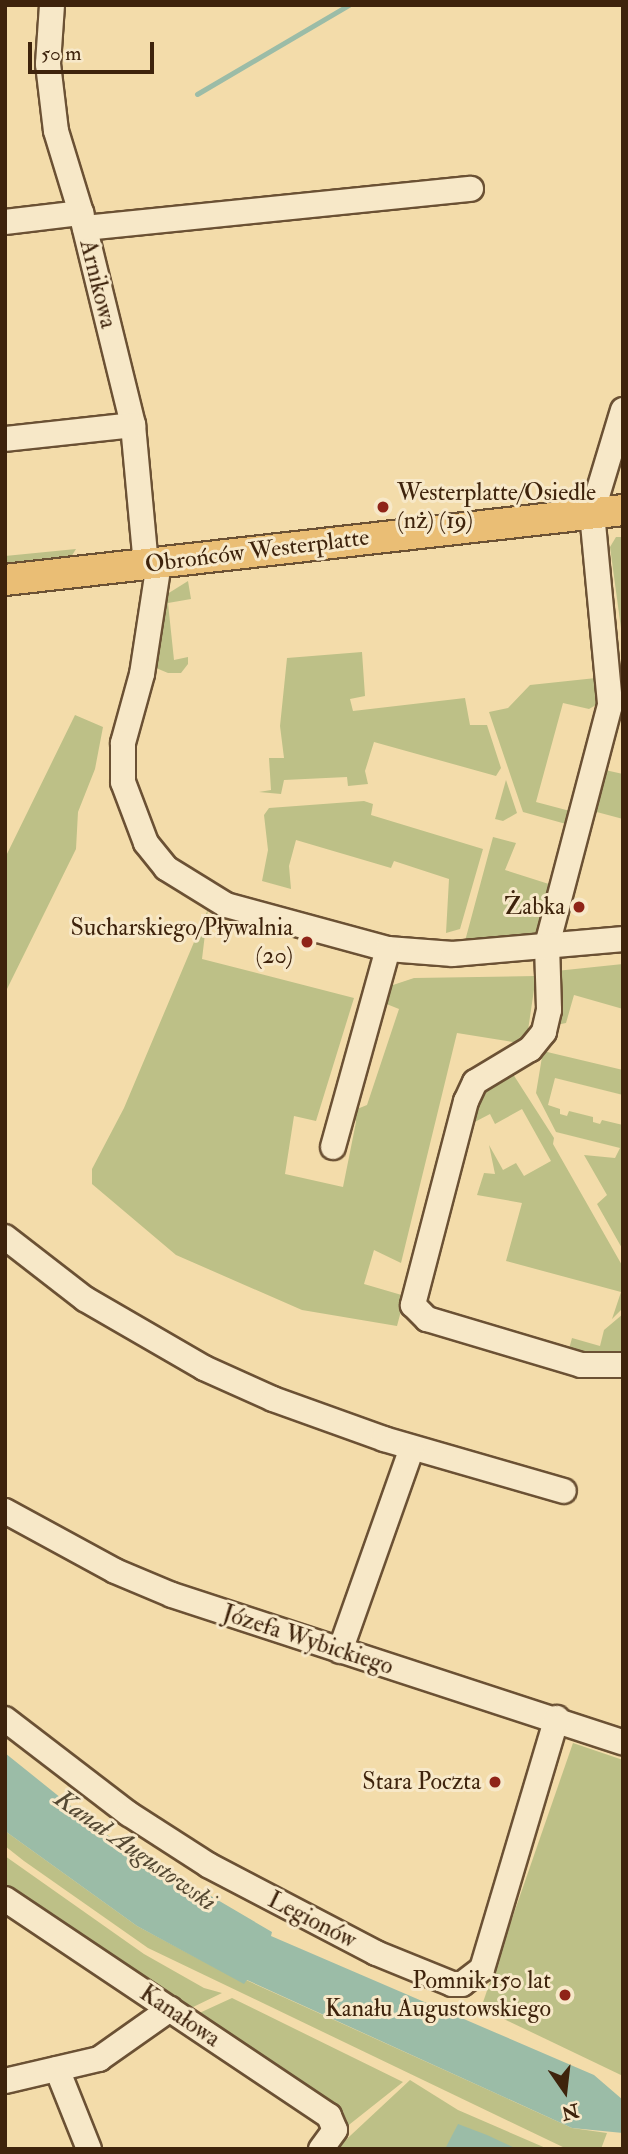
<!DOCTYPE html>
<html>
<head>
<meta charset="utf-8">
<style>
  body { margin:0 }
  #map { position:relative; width:628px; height:2154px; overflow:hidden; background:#f3dcaa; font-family:"IM FELL Double Pica",serif }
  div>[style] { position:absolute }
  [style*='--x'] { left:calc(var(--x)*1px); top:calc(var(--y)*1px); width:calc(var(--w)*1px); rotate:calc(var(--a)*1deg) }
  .green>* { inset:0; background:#bdc087 }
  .water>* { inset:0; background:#9bbca7 }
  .stream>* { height:5px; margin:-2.5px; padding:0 2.5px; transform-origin:2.5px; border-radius:2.5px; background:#9bbca7 }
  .roads { filter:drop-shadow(2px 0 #6b5134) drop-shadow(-2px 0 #6b5134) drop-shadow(0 2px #6b5134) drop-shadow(0 -2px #6b5134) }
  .minor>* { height:24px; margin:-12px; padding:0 12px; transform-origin:12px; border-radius:12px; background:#f7e8c8 }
  .major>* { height:30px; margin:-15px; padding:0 15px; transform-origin:15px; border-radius:15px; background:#eabe75 }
  .dots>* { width:19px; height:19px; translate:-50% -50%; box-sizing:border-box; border:4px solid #f7e8c8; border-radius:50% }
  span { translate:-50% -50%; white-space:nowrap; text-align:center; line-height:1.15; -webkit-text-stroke:6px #f7e8c8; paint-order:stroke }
  .street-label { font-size:24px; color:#3e230c }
  .poi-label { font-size:24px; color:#3e230c }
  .left { translate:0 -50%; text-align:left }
  .right { translate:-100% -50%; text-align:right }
  .water-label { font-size:26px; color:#554933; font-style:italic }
  .frame { position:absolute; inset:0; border:7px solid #3e230c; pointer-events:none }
  .north { position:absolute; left:530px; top:2056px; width:70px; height:70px; -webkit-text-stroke:5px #f7e8c8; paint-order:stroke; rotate:166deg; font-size:19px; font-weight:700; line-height:28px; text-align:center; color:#3e230c }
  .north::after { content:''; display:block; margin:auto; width:24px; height:32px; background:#3e230c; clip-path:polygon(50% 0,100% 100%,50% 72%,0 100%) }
  .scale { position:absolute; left:28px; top:42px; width:126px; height:32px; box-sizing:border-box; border:4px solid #3e230c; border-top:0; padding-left:9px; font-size:21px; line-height:24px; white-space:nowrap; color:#3e230c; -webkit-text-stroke:5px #f7e8c8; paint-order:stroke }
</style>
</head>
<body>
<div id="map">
  <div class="green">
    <div style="clip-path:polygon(616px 537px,623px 537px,623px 643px,610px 547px)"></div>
    <div style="clip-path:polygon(76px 549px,71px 557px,5px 564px,5px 556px)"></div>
    <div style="clip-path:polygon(188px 581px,191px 599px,168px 603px,174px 660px,188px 657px,188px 664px,181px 673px,168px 673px,156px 668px,151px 656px,164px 596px)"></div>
    <div style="clip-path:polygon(362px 652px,365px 696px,350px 699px,353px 711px,465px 698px,470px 725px,487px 725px,501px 768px,496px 776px,374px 742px,365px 771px,368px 784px,348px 786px,347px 777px,284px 780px,281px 794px,259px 792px,271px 790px,269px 758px,284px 758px,280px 726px,287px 658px)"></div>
    <div style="clip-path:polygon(596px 678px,596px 705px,589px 709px,563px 703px,536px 802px,570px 811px,566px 824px,523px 812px,489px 712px,508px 708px,530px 685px)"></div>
    <div style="clip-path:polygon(75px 715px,103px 727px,95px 769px,78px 812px,76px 849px,7px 989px,5px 858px)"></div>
    <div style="clip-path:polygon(605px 770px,623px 774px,623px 819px,593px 811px)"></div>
    <div style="clip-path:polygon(506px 780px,517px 813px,503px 821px,495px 819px)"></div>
    <div style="clip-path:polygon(364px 801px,373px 804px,371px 815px,483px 849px,460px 929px,446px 933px,449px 879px,394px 861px,391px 868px,296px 840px,289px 866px,291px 889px,262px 881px,268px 850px,264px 815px,269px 808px)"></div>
    <div style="clip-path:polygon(493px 837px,516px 843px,505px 870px,552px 885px,541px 932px,465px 941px)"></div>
    <div style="clip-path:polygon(208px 909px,202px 959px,354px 998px,316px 1121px,294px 1116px,285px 1174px,343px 1187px,356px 1122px,352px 1111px,367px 1105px,399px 1009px,384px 1003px,384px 988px,414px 978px,536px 976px,526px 1044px,457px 1033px,401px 1263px,374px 1250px,364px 1284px,405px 1296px,397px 1326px,302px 1310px,176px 1255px,92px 1184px,92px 1169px,124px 1108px)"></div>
    <div style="clip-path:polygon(623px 964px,623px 1009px,574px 995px,566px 1023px,556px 1025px,556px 971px)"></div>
    <div style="clip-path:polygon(543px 1051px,623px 1070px,623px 1095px,555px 1078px,548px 1105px,560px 1109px,560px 1114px,567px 1116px,569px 1111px,593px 1117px,593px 1122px,600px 1124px,602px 1120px,623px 1125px,623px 1250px,597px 1204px,607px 1195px,584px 1155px,615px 1158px,620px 1148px,556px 1132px,536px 1093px)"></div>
    <div style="clip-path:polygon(511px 1071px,554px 1138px,553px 1144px,623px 1267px,623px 1308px,612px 1319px,621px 1292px,506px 1261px,522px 1203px,477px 1195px,484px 1173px,495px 1174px,489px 1145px,503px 1170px,516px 1163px,524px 1176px,551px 1161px,522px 1109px,495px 1124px,490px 1114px,469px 1125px,475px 1098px)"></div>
    <div style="clip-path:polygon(623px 1314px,623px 1354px,608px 1360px,452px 1318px,569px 1349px,572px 1338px,600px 1346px,604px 1330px)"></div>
    <div style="clip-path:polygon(573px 1743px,623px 1760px,623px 2076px,481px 2008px)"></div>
    <div style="clip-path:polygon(5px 1831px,137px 1926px,244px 1983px,246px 1980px,572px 2128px,607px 2133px,601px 2149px,567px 2149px,148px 1948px,24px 1861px,5px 1846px)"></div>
    <div style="clip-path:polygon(5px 1856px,144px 1954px,204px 1988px,222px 1993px,187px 2010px,5px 1888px)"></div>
    <div style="clip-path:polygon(232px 1998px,403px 2082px,345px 2128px,340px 2112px,195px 2015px)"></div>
    <div style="clip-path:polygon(410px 2080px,458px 2110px,548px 2149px,336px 2149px)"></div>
  </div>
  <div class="water">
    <div style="clip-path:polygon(5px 1753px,107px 1835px,272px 1932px,271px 1936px,594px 2075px,623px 2100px,623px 2133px,572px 2128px,247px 1980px,244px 1984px,137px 1926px,5px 1831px)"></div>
    <div style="clip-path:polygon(458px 2124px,487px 2135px,517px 2149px,445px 2149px)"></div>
  </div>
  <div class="stream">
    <div style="--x:197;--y:94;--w:176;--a:-30.4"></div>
  </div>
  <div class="roads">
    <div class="minor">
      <div style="--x:52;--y:5;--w:59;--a:93.9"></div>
      <div style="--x:48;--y:64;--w:67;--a:83.2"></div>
      <div style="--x:56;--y:131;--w:86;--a:73"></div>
      <div style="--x:81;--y:213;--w:218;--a:76.2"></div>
      <div style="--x:133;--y:425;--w:140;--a:84.7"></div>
      <div style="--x:5;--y:222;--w:77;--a:-6.8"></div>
      <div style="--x:85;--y:228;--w:388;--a:-5.8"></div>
      <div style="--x:623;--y:410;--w:108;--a:106.8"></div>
      <div style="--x:592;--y:513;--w:193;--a:84.6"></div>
      <div style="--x:610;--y:705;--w:248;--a:104.7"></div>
      <div style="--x:547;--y:945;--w:65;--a:88.2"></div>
      <div style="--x:549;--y:1010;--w:23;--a:103"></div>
      <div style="--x:544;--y:1032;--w:22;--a:129"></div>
      <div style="--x:530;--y:1049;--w:64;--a:149"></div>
      <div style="--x:475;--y:1082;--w:21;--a:115"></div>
      <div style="--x:466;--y:1101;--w:211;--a:104.6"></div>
      <div style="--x:413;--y:1305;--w:20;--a:45"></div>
      <div style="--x:427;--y:1319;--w:161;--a:16.6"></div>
      <div style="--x:581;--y:1365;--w:42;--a:0"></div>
      <div style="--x:5;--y:439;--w:129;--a:-6.2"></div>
      <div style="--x:159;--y:563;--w:112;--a:98.7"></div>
      <div style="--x:142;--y:674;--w:72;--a:105.4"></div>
      <div style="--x:123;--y:743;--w:39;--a:90"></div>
      <div style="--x:123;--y:782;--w:65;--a:69.3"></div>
      <div style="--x:146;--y:843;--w:32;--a:51"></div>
      <div style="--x:166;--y:868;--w:70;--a:31.7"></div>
      <div style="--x:226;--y:905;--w:168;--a:15.2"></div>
      <div style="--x:388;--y:949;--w:65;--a:4.4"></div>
      <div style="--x:453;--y:954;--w:171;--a:-5"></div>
      <div style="--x:333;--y:1147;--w:205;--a:-74.5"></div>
      <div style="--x:5;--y:1237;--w:101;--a:37.8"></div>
      <div style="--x:85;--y:1299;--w:138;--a:30.1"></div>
      <div style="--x:204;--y:1368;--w:76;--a:24.2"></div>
      <div style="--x:273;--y:1399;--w:118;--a:19.8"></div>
      <div style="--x:384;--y:1439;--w:187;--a:16.1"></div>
      <div style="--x:5;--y:1511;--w:125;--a:28.6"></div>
      <div style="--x:115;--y:1571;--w:62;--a:22.8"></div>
      <div style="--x:172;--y:1595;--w:474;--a:18.1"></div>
      <div style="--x:340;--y:1651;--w:215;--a:-70.5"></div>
      <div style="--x:5;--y:1719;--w:156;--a:37.5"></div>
      <div style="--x:129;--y:1814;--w:94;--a:32.8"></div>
      <div style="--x:208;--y:1865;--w:190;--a:27.6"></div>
      <div style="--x:376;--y:1953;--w:82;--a:22.2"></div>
      <div style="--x:452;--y:1984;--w:10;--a:0"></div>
      <div style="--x:462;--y:1984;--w:25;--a:-37"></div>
      <div style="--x:482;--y:1969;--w:262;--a:-73.4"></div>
      <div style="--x:5;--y:1899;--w:390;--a:33.8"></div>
      <div style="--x:329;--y:2116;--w:15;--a:67"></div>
      <div style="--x:335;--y:2130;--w:24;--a:126"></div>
      <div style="--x:57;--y:2069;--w:86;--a:68.2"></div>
      <div style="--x:5;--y:2081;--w:97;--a:-13.2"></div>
      <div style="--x:99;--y:2059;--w:87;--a:-35.2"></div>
    </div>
    <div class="major">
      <div style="--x:5;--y:580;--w:622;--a:-6.46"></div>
    </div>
  </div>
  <div class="dots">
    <div style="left:383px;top:507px;background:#8f2418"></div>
    <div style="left:579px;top:907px;background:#8f2418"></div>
    <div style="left:307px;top:942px;background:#8f2418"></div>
    <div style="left:495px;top:1782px;background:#8f2418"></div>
    <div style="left:565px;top:1995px;background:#8f2418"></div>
  </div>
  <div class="street-label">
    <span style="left:98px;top:284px;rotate:76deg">Arnikowa</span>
    <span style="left:257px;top:551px;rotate:-7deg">Obrońców Westerplatte</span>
    <span style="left:308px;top:1640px;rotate:18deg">Józefa Wybickiego</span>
    <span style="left:312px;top:1920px;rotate:27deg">Legionów</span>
    <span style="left:180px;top:2016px;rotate:34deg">Kanałowa</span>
  </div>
  <div class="poi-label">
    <span class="left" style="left:397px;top:507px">Westerplatte/Osiedle<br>(nż) (19)</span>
    <span class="right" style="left:565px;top:907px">Żabka</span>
    <span class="right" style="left:293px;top:942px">Sucharskiego/Pływalnia<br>(20)</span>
    <span class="right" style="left:481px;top:1782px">Stara Poczta</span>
    <span class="right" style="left:551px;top:1995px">Pomnik 150 lat<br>Kanału Augustowskiego</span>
  </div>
  <div class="water-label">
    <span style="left:135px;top:1851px;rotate:35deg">Kanał Augustowski</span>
  </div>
  <div class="frame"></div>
  <div class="north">N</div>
  <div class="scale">50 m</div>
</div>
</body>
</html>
